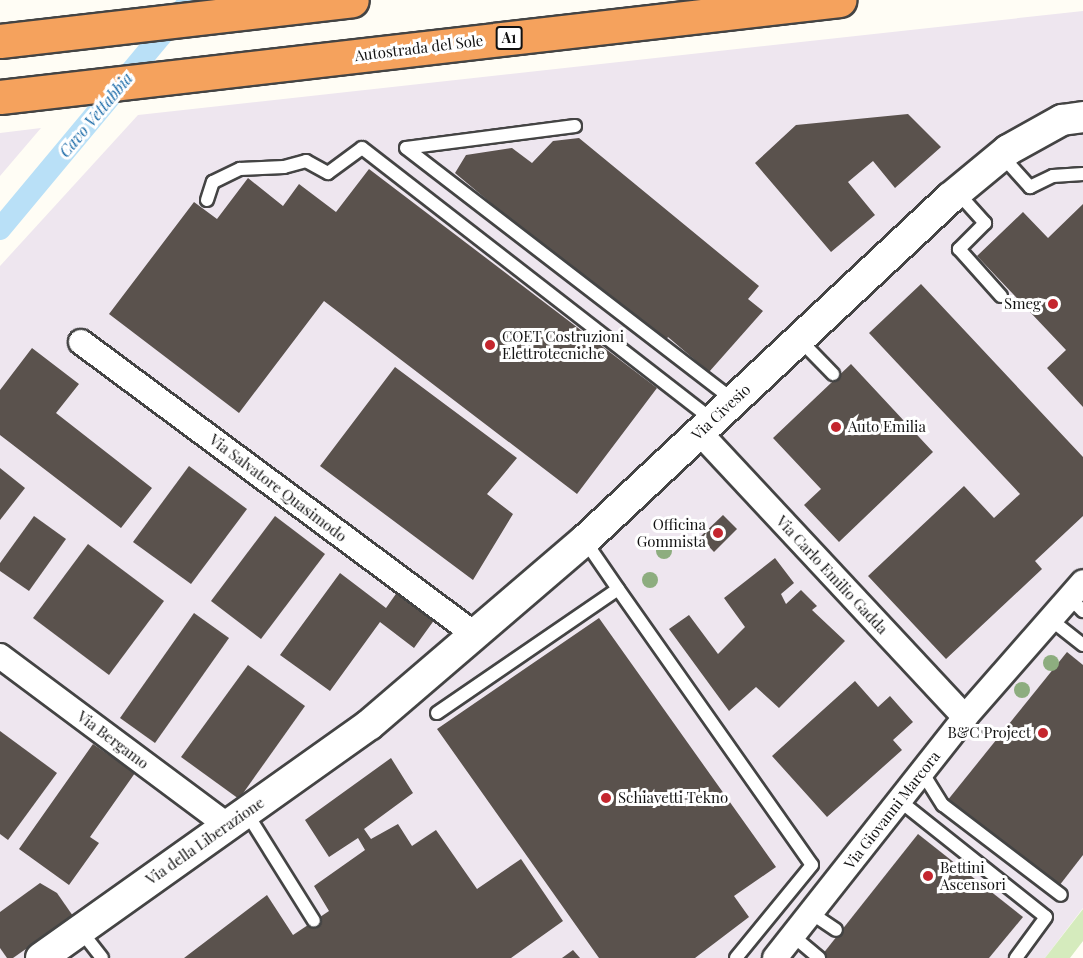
<!DOCTYPE html>
<html>
<head>
<meta charset="utf-8">
<style>
  body { margin:0 }
  #map { position:relative; width:1083px; height:958px; overflow:hidden; background:#fffdf5; font-family:"Playfair Display",serif }
  div>[style] { position:absolute }
  [style*='--x'] { left:calc(var(--x)*1px); top:calc(var(--y)*1px); width:calc(var(--w)*1px); rotate:calc(var(--a)*1deg) }
  .industrial>* { inset:0; background:#eee6ef }
  .green>* { inset:0; background:#d5ebbd }
  .canal>* { height:22px; margin:-11px; padding:0 11px; transform-origin:11px; border-radius:11px; background:#b9e0f7 }
  .building>* { inset:0; background:#5a524d }
  .path>* { height:4px; margin-top:-2px; transform-origin:0; background:repeating-linear-gradient(90deg,#333 0 6px,transparent 0 9px) }
  .roads { filter:drop-shadow(2px 0 #444) drop-shadow(-2px 0 #444) drop-shadow(0 2px #444) drop-shadow(0 -2px #444) }
  .service>* { height:12px; margin:-6px; padding:0 6px; transform-origin:6px; border-radius:6px; background:#fff }
  .minor>* { height:24px; margin:-12px; padding:0 12px; transform-origin:12px; border-radius:12px; background:#fff }
  .tertiary>* { height:30px; margin:-15px; padding:0 15px; transform-origin:15px; border-radius:15px; background:#fff }
  .motorway>* { height:33px; margin:-16.5px; padding:0 16.5px; transform-origin:16.5px; border-radius:16.5px; background:#f5a25d }
  .trees>* { width:16px; height:16px; margin:-8px; border-radius:50%; background:#8dad7f }
  .dots>* { width:16px; height:16px; translate:-50% -50%; box-sizing:border-box; border:3px solid #fff; border-radius:50% }
  span { translate:-50% -50%; white-space:nowrap; text-align:center; line-height:1.15; -webkit-text-stroke:6px #fff; paint-order:stroke }
  .shield-label span { padding:2px 4px; background:#fff; border:2px solid; border-radius:4px; -webkit-text-stroke-width:0 }
  .shield-label { font-size:14px; color:#111; font-weight:700 }
  .street-label { font-size:15px; color:#111 }
  .poi-label { font-size:15px; color:#111 }
  .right { translate:-100% -50%; text-align:right }
  .left { translate:0 -50%; text-align:left }
  .water-label { font-size:16px; color:#1768a6; font-style:italic }
</style>
</head>
<body>
<div id="map">
  <div class="industrial">
    <div style="clip-path:polygon(1083px 11px,1083px 908px,1045px 958px,0 958px,0 266px,138px 115px)"></div>
    <div style="clip-path:polygon(41px 128px,0 176px,0 133px)"></div>
  </div>
  <div class="green">
    <div style="clip-path:polygon(1083px 909px,1083px 941px,1070px 958px,1045px 958px)"></div>
  </div>
  <div class="canal">
    <div style="--x:0;--y:229;--w:298;--a:-50.2"></div>
  </div>
  <div class="building">
    <div style="clip-path:polygon(908px 114px,941px 147px,895px 188px,873px 161px,848px 182px,875px 215px,831px 252px,755px 163px,796px 125px)"></div>
    <div style="clip-path:polygon(579px 138px,759px 286px,748px 299px,763px 311px,709px 372px,668px 337px,662px 346px,455px 173px,466px 155px,512px 148px,532px 163px,553px 141px)"></div>
    <div style="clip-path:polygon(369px 169px,657px 388px,577px 494px,324px 301px,239px 413px,109px 314px,194px 202px,217px 219px,248px 178px,283px 206px,299px 184px,336px 212px)"></div>
    <div style="clip-path:polygon(1083px 204px,1083px 407px,1047px 368px,1066px 350px,977px 256px,1023px 212px,1048px 238px)"></div>
    <div style="clip-path:polygon(921px 284px,1083px 457px,1083px 516px,1035px 561px,1042px 569px,946px 659px,868px 576px,964px 486px,994px 518px,1020px 494px,869px 333px)"></div>
    <div style="clip-path:polygon(32px 348px,79px 384px,56px 413px,152px 488px,121px 528px,0 435px,0 390px)"></div>
    <div style="clip-path:polygon(851px 364px,933px 452px,839px 542px,804px 505px,821px 489px,773px 438px)"></div>
    <div style="clip-path:polygon(395px 367px,517px 458px,487px 494px,513px 514px,473px 580px,320px 466px)"></div>
    <div style="clip-path:polygon(189px 466px,247px 509px,191px 584px,133px 542px)"></div>
    <div style="clip-path:polygon(0 468px,25px 488px,0 520px)"></div>
    <div style="clip-path:polygon(723px 515px,737px 529px,714px 552px,700px 537px)"></div>
    <div style="clip-path:polygon(34px 516px,66px 539px,29px 591px,0 571px,0 563px)"></div>
    <div style="clip-path:polygon(275px 516px,325px 554px,261px 639px,211px 601px)"></div>
    <div style="clip-path:polygon(88px 544px,164px 601px,109px 675px,33px 618px)"></div>
    <div style="clip-path:polygon(775px 558px,794px 583px,781px 594px,786px 604px,801px 590px,817px 606px,812px 610px,845px 641px,779px 708px,756px 687px,729px 711px,669px 629px,689px 615px,718px 654px,745px 627px,724px 598px)"></div>
    <div style="clip-path:polygon(340px 573px,386px 608px,398px 591px,435px 619px,414px 648px,380px 622px,330px 691px,280px 655px)"></div>
    <div style="clip-path:polygon(194px 613px,229px 638px,155px 743px,120px 718px)"></div>
    <div style="clip-path:polygon(599px 618px,776px 867px,734px 896px,749px 917px,695px 958px,599px 958px,437px 729px)"></div>
    <div style="clip-path:polygon(1067px 652px,1083px 665px,1083px 855px,1059px 886px,947px 801px)"></div>
    <div style="clip-path:polygon(248px 665px,305px 706px,239px 799px,181px 757px)"></div>
    <div style="clip-path:polygon(855px 681px,878px 707px,890px 696px,913px 722px,893px 740px,902px 750px,827px 817px,772px 756px)"></div>
    <div style="clip-path:polygon(0 731px,57px 773px,8px 840px,0 834px)"></div>
    <div style="clip-path:polygon(93px 744px,135px 773px,90px 837px,99px 843px,69px 885px,19px 849px)"></div>
    <div style="clip-path:polygon(391px 758px,413px 793px,364px 829px,371px 839px,398px 824px,412px 846px,436px 830px,477px 889px,521px 859px,563px 921px,511px 958px,184px 958px,267px 895px,293px 935px,329px 911px,314px 886px,365px 850px,358px 838px,329px 857px,305px 820px)"></div>
    <div style="clip-path:polygon(918px 834px,1023px 917px,989px 958px,826px 958px,822px 955px)"></div>
    <div style="clip-path:polygon(40px 883px,57px 893px,73px 916px,13px 958px,7px 958px,0 948px,0 912px)"></div>
    <div style="clip-path:polygon(573px 950px,580px 958px,562px 958px)"></div>
  </div>
  <div class="path">
    <div style="--x:981;--y:730;--w:11;--a:38"></div>
  </div>
  <div class="roads">
    <div class="service">
      <div style="--x:575;--y:126;--w:170;--a:172.6"></div>
      <div style="--x:406;--y:148;--w:413;--a:37.6"></div>
      <div style="--x:1002;--y:156;--w:42;--a:47.9"></div>
      <div style="--x:1030;--y:187;--w:25;--a:-26"></div>
      <div style="--x:1053;--y:176;--w:30;--a:-4"></div>
      <div style="--x:957;--y:192;--w:42;--a:47.9"></div>
      <div style="--x:985;--y:223;--w:37;--a:135"></div>
      <div style="--x:959;--y:249;--w:63;--a:48.2"></div>
      <div style="--x:207;--y:200;--w:19;--a:-72"></div>
      <div style="--x:213;--y:182;--w:30;--a:-26"></div>
      <div style="--x:240;--y:169;--w:44;--a:-2.6"></div>
      <div style="--x:284;--y:167;--w:23;--a:-15"></div>
      <div style="--x:306;--y:161;--w:25;--a:29"></div>
      <div style="--x:328;--y:173;--w:42;--a:-36.3"></div>
      <div style="--x:362;--y:148;--w:443;--a:37.8"></div>
      <div style="--x:799;--y:339;--w:49;--a:45.8"></div>
      <div style="--x:618;--y:589;--w:337;--a:54.9"></div>
      <div style="--x:812;--y:865;--w:120;--a:129.3"></div>
      <div style="--x:1069;--y:597;--w:20;--a:45"></div>
      <div style="--x:1050;--y:619;--w:42;--a:38.2"></div>
      <div style="--x:437;--y:713;--w:219;--a:-34.4"></div>
      <div style="--x:618;--y:589;--w:58;--a:-124.5"></div>
      <div style="--x:922;--y:772;--w:39;--a:58"></div>
      <div style="--x:943;--y:805;--w:148;--a:37.3"></div>
      <div style="--x:900;--y:801;--w:186;--a:38.5"></div>
      <div style="--x:1046;--y:917;--w:51;--a:126.2"></div>
      <div style="--x:246;--y:812;--w:128;--a:58"></div>
      <div style="--x:811;--y:913;--w:30;--a:34"></div>
      <div style="--x:81;--y:931;--w:34;--a:52"></div>
      <div style="--x:793;--y:936;--w:34;--a:40"></div>
    </div>
    <div class="minor">
      <div style="--x:81;--y:342;--w:490;--a:36.6"></div>
      <div style="--x:699;--y:432;--w:390;--a:47"></div>
      <div style="--x:0;--y:656;--w:283;--a:36.7"></div>
      <div style="--x:775;--y:958;--w:307;--a:-51.7"></div>
      <div style="--x:965;--y:717;--w:179;--a:-48.8"></div>
    </div>
    <div class="tertiary">
      <div style="--x:41;--y:958;--w:402;--a:-35.4"></div>
      <div style="--x:369;--y:725;--w:284;--a:-40.6"></div>
      <div style="--x:585;--y:540;--w:500;--a:-43.14"></div>
      <div style="--x:950;--y:198;--w:75;--a:-39.6"></div>
      <div style="--x:1008;--y:150;--w:62;--a:-29.1"></div>
      <div style="--x:1062;--y:120;--w:21;--a:-8"></div>
    </div>
    <div class="motorway">
      <div style="--x:0;--y:41;--w:354;--a:-6.6"></div>
      <div style="--x:0;--y:97;--w:845;--a:-6.59"></div>
    </div>
  </div>
  <div class="trees">
    <div style="left:664px;top:551px"></div>
    <div style="left:650px;top:580px"></div>
    <div style="left:1051px;top:663px"></div>
    <div style="left:1022px;top:690px"></div>
  </div>
  <div class="dots">
    <div style="left:1053px;top:304px;background:#c4262e"></div>
    <div style="left:490px;top:345px;background:#c4262e"></div>
    <div style="left:836px;top:427px;background:#c4262e"></div>
    <div style="left:718px;top:533px;background:#c4262e"></div>
    <div style="left:1043px;top:733px;background:#c4262e"></div>
    <div style="left:606px;top:798px;background:#c4262e"></div>
    <div style="left:928px;top:876px;background:#c4262e"></div>
  </div>
  <div class="shield-label">
    <span style="left:509px;top:38px">A1</span>
  </div>
  <div class="street-label">
    <span style="left:419px;top:48px;rotate:-7deg">Autostrada del Sole</span>
    <span style="left:721px;top:412px;rotate:-43deg">Via Civesio</span>
    <span style="left:278px;top:488px;rotate:37deg">Via Salvatore Quasimodo</span>
    <span style="left:832px;top:575px;rotate:47deg">Via Carlo Emilio Gadda</span>
    <span style="left:113px;top:740px;rotate:37deg">Via Bergamo</span>
    <span style="left:892px;top:810px;rotate:-52deg">Via Giovanni Marcora</span>
    <span style="left:205px;top:841px;rotate:-35deg">Via della Liberazione</span>
  </div>
  <div class="poi-label">
    <span class="right" style="left:1041px;top:304px">Smeg</span>
    <span class="left" style="left:502px;top:345px">COET Costruzioni<br>Elettrotecniche</span>
    <span class="left" style="left:848px;top:427px">Auto Emilia</span>
    <span class="right" style="left:706px;top:533px">Officina<br>Gommista</span>
    <span class="right" style="left:1031px;top:733px">B&amp;C Project</span>
    <span class="left" style="left:618px;top:798px">Schiavetti Tekno</span>
    <span class="left" style="left:940px;top:876px">Bettini<br>Ascensori</span>
  </div>
  <div class="water-label">
    <span style="left:96px;top:115px;rotate:-50deg">Cavo Vettabbia</span>
  </div>
</div>
</body>
</html>
